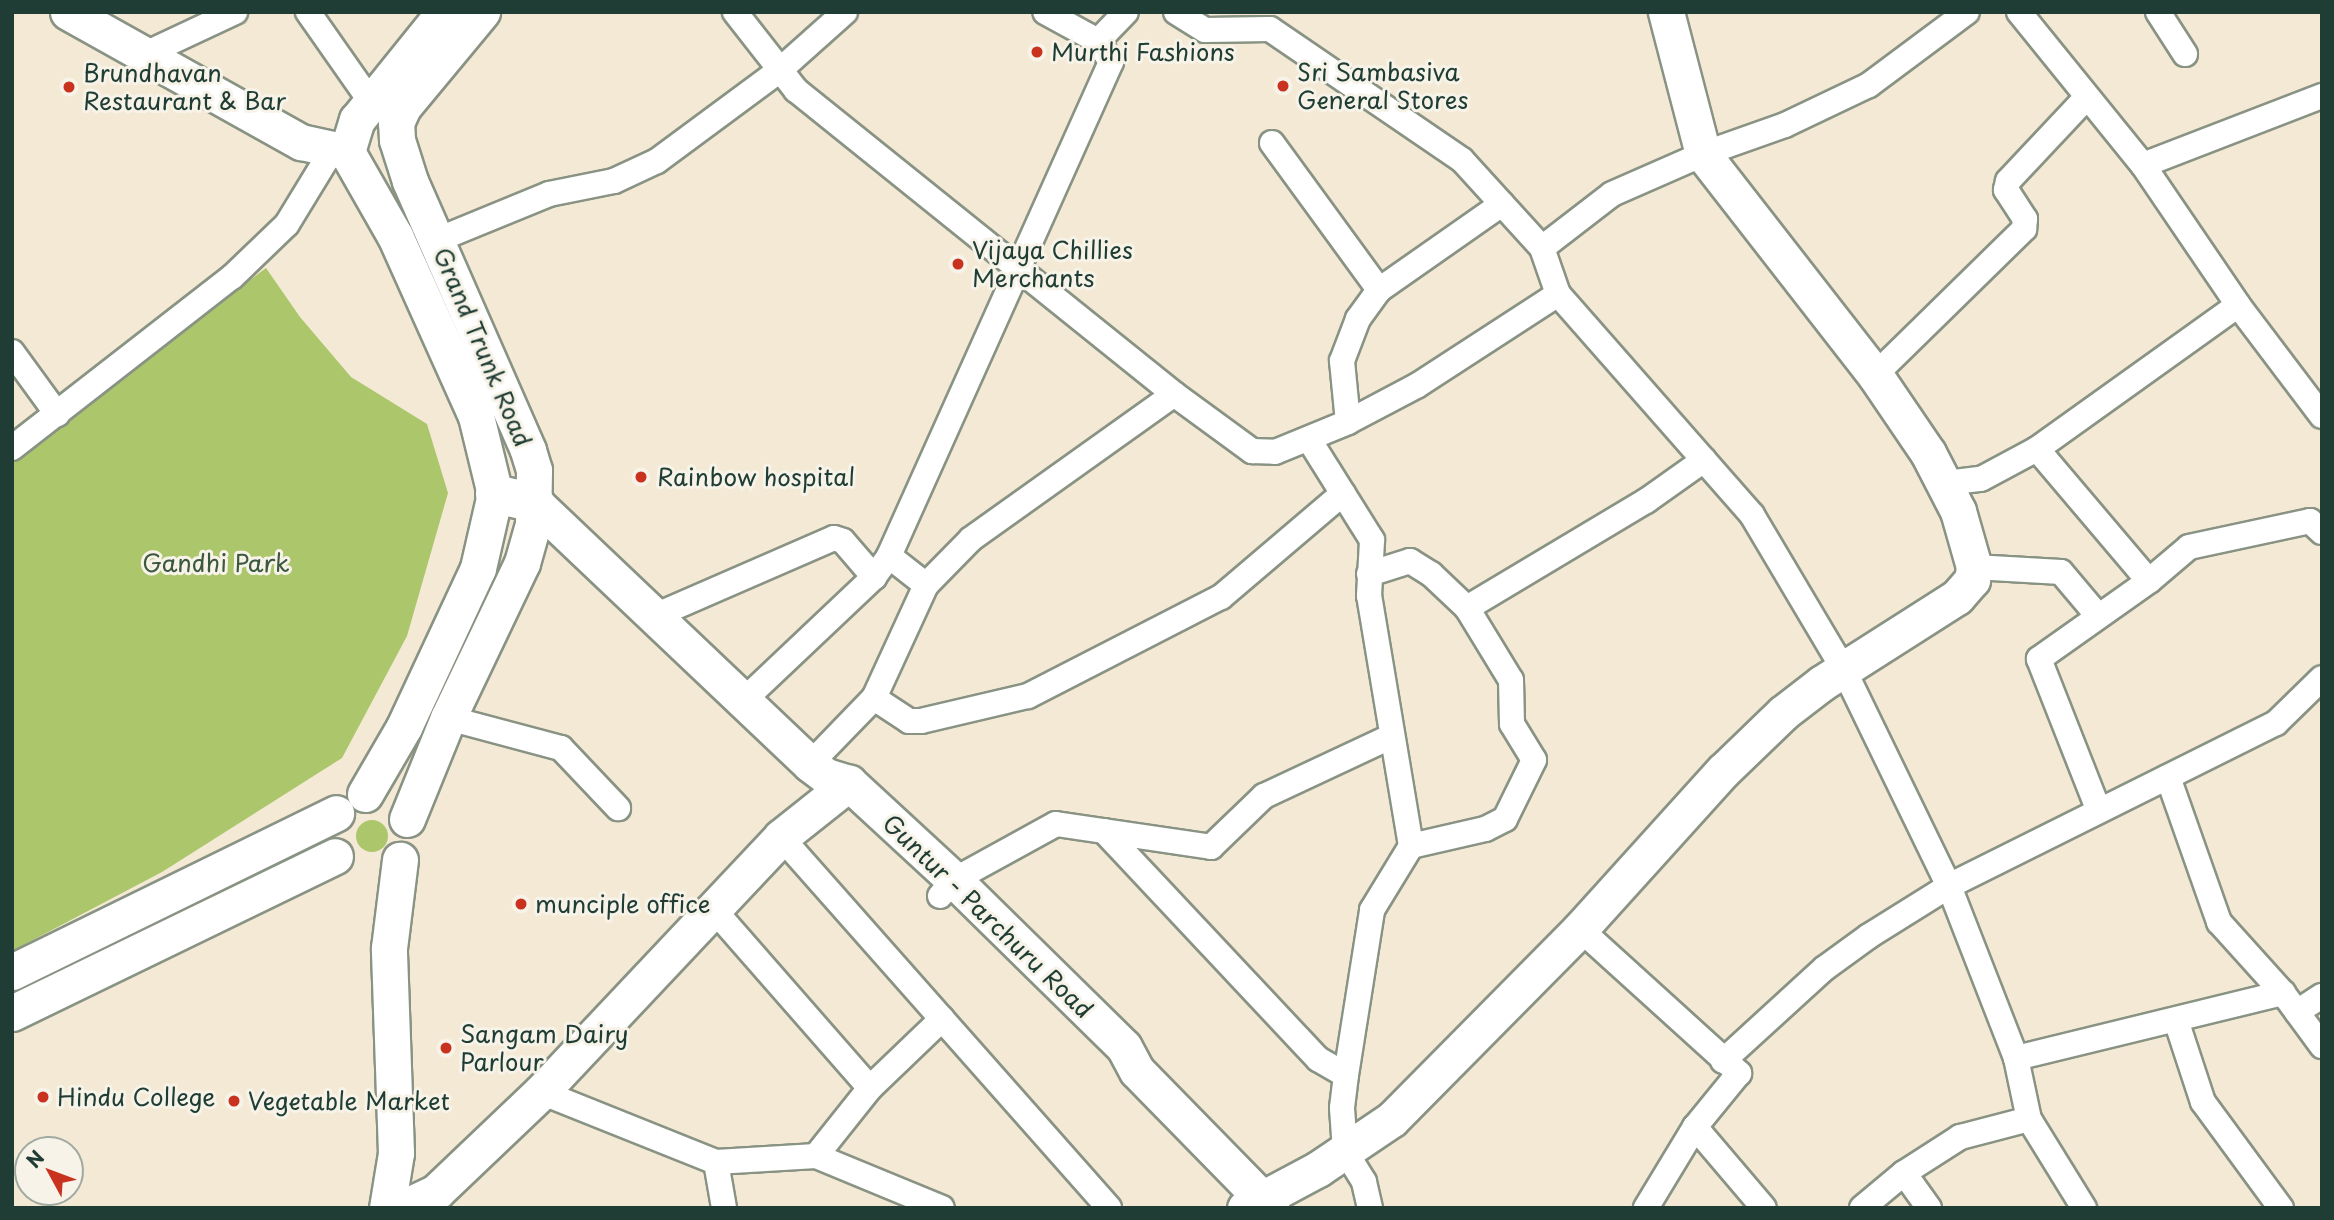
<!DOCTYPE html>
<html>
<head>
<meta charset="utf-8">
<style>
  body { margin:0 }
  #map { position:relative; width:2334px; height:1220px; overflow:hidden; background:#f3e9d4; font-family:"Playpen Sans",sans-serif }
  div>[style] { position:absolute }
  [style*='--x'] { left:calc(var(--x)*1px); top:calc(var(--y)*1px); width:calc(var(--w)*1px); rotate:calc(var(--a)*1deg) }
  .green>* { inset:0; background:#acc66c }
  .round { border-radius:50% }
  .roads { filter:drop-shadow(2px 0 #899384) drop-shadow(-2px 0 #899384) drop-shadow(0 2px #899384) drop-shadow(0 -2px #899384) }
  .street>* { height:24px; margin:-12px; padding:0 12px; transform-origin:12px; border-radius:12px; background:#fff }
  .secondary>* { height:35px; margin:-17.5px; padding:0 17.5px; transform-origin:17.5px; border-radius:17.5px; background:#fff }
  .primary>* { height:38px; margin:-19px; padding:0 19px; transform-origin:19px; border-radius:19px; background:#fff }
  .dots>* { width:19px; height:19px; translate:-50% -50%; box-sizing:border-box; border:4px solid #f7f3e8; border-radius:50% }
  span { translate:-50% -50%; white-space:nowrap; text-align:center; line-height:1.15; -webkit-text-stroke:6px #f7f3e8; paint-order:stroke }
  .poi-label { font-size:24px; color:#1f3d34 }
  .left { translate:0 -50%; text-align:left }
  .street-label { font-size:24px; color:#1f3d34 }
  .park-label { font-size:24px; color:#3b583f }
  .frame { position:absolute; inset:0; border:14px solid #1f3d34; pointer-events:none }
  .north { position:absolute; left:14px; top:1136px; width:70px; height:70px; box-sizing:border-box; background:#f7f3e8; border:2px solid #a1aaa0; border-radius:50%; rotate:311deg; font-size:19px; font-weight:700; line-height:28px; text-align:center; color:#1f3d34 }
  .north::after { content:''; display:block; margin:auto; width:24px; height:32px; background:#c8321e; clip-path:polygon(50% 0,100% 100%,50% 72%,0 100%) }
</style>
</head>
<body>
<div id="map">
  <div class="green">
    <div style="clip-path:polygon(266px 268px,300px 317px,351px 377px,427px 424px,448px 493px,407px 636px,342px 758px,162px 872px,12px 951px,12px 460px)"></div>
    <div class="round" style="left:356px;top:820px;width:32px;height:32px"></div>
  </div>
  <div class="roads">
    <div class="street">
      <div style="--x:308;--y:12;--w:110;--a:55"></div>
      <div style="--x:735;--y:12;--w:99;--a:52"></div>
      <div style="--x:796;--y:90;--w:485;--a:38.8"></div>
      <div style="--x:1174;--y:394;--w:97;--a:36.2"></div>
      <div style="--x:1252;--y:451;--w:23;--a:2"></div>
      <div style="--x:1275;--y:452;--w:79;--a:-22.3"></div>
      <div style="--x:1348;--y:422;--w:79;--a:-27.9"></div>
      <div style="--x:1418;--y:385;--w:167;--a:-33"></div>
      <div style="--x:1176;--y:12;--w:34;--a:32"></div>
      <div style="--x:1205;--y:30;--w:65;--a:-0.9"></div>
      <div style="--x:1270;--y:29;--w:232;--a:34.3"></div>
      <div style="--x:1462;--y:160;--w:119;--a:47.7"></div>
      <div style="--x:1542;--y:248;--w:49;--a:70.8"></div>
      <div style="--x:1558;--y:294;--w:294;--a:48.7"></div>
      <div style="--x:1752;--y:515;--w:178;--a:59.3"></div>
      <div style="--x:1843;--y:668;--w:242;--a:64.1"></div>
      <div style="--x:1949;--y:886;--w:185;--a:68.7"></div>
      <div style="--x:2016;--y:1058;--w:62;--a:78"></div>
      <div style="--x:2029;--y:1119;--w:105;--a:58.3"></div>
      <div style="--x:2019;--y:12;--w:197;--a:51"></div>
      <div style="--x:2143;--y:165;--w:169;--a:55.8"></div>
      <div style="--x:2238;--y:305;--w:139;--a:52.9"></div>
      <div style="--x:2158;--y:12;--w:50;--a:57.3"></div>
      <div style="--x:1098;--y:41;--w:40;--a:-46"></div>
      <div style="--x:141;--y:56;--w:104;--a:-25.1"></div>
      <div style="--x:1272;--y:143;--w:182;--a:53.9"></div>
      <div style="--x:1379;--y:290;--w:36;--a:126"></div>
      <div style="--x:1358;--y:319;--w:45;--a:110.9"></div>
      <div style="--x:1342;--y:361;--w:61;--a:84.4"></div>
      <div style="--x:2143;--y:165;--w:192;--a:-21.1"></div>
      <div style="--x:437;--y:240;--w:121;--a:-22.3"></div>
      <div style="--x:549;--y:194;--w:66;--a:-11.3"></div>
      <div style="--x:614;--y:181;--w:47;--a:-24.9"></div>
      <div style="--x:657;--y:161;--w:153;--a:-36.5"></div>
      <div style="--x:780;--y:70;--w:87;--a:-41.7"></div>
      <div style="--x:1542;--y:248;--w:88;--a:-37.6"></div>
      <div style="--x:1612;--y:194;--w:99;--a:-23.7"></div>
      <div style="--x:1703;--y:154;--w:87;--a:-19.5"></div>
      <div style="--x:1785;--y:125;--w:93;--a:-25.5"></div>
      <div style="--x:1869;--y:85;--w:122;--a:-36.7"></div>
      <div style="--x:1379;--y:290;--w:150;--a:-35"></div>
      <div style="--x:12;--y:352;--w:77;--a:54"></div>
      <div style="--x:1875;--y:375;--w:209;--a:-44.4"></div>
      <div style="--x:2024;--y:229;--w:10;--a:-84"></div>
      <div style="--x:2025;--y:219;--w:35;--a:-123"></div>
      <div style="--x:2006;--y:190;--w:9;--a:-77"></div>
      <div style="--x:2008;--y:181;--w:115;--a:-46.8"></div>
      <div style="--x:12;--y:448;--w:279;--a:-37.9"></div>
      <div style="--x:232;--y:277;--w:76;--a:-43.9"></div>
      <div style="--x:287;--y:224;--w:84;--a:-58.6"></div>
      <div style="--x:2037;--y:449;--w:173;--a:49.7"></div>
      <div style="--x:2149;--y:581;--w:135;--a:144.7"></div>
      <div style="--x:2039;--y:659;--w:163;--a:68.5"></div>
      <div style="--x:1946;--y:483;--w:35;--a:-7"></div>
      <div style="--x:1981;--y:479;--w:64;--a:-28.2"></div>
      <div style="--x:2037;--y:449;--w:247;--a:-35.6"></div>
      <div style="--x:889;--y:556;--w:47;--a:38.1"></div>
      <div style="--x:926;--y:585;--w:64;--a:-45.6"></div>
      <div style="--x:971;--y:539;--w:249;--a:-35.5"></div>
      <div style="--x:1974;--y:567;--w:87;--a:3.3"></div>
      <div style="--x:2061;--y:572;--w:57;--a:49.9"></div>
      <div style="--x:1369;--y:574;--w:43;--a:-17.6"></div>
      <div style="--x:1410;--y:561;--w:25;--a:32"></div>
      <div style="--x:1431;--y:574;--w:50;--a:43.4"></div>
      <div style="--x:1467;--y:608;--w:84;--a:58.6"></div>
      <div style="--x:1511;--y:680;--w:44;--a:88.7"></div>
      <div style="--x:1512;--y:724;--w:42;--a:58.6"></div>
      <div style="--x:1534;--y:760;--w:66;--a:116.2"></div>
      <div style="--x:1505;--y:819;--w:22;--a:153"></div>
      <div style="--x:1485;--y:829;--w:76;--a:167.1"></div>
      <div style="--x:2149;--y:581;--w:52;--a:-40.4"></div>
      <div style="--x:2189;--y:547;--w:124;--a:-12.1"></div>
      <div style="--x:2310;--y:521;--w:16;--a:43"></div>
      <div style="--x:1467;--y:608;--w:209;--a:-30.9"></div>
      <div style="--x:1646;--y:501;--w:71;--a:-35.3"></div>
      <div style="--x:657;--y:615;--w:193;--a:-23.5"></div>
      <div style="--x:834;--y:538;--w:9;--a:18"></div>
      <div style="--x:843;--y:541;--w:48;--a:49.3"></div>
      <div style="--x:874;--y:698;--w:42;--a:33.3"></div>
      <div style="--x:909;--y:721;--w:12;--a:0"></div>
      <div style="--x:921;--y:721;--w:110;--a:-13.2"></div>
      <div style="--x:1028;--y:696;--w:217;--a:-27.2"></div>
      <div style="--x:1221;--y:597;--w:160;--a:-40.4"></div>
      <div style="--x:743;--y:701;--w:180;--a:-43.4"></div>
      <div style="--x:874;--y:577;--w:26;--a:-54"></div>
      <div style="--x:889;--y:556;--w:542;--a:-65.8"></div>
      <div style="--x:1111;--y:62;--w:25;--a:-122"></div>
      <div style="--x:1098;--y:41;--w:60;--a:-151.3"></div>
      <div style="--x:448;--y:718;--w:117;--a:14.9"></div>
      <div style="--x:561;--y:748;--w:83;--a:46.5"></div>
      <div style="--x:810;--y:764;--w:92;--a:-45.9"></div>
      <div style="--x:874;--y:698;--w:124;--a:-65.3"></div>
      <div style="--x:2168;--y:777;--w:154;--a:70.6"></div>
      <div style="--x:2219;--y:922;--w:96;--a:48"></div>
      <div style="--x:2283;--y:993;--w:66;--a:53.7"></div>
      <div style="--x:1104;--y:831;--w:313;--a:46.8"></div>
      <div style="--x:1318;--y:1059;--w:32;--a:30"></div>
      <div style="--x:1346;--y:1075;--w:167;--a:-81"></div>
      <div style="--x:1372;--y:910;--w:75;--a:-58.6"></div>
      <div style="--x:1411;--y:846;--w:254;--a:-99.5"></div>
      <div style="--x:1369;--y:596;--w:56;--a:-86.9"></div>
      <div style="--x:1372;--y:540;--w:117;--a:-122.1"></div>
      <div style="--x:781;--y:837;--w:495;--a:48.5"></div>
      <div style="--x:940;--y:896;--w:21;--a:-49"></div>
      <div style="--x:954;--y:880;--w:116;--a:-28.8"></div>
      <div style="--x:1056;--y:824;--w:157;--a:8.4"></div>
      <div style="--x:1211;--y:847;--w:74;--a:-43.9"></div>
      <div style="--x:1264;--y:796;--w:141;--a:-25.1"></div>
      <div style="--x:715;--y:911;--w:235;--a:48.8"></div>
      <div style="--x:870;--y:1088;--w:87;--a:128.5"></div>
      <div style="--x:1580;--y:929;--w:215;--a:42.2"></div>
      <div style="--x:1739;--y:1073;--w:70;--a:129.2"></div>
      <div style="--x:1695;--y:1127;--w:95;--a:121.2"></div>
      <div style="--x:2297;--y:1012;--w:30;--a:-33"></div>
      <div style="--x:2176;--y:1020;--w:86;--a:71.8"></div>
      <div style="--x:2203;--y:1102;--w:132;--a:53.7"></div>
      <div style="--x:2016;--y:1058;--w:275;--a:-13.7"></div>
      <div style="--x:1723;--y:1061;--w:138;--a:-42.4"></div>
      <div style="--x:1825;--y:968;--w:54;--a:-36"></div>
      <div style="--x:1869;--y:936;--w:94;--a:-32"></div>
      <div style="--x:1949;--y:886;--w:365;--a:-26.5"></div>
      <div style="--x:2276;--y:723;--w:64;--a:-44.4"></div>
      <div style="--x:1346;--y:1075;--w:33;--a:97"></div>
      <div style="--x:1342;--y:1108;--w:43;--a:86"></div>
      <div style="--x:1345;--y:1151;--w:36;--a:58"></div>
      <div style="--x:1364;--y:1182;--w:27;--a:77"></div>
      <div style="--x:870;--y:1088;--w:100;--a:-43.8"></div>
      <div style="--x:541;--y:1092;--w:188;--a:21.8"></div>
      <div style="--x:716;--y:1162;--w:100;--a:-3.4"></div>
      <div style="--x:816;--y:1156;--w:136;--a:22.4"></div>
      <div style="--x:1695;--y:1127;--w:106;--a:49.6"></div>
      <div style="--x:716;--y:1162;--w:47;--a:80.1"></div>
      <div style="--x:1862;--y:1208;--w:55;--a:-39.8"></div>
      <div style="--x:1929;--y:1208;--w:43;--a:-125.5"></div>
      <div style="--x:1904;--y:1173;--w:67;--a:-32.7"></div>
      <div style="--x:1960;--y:1137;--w:71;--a:-14.6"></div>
    </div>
    <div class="secondary">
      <div style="--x:68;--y:12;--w:267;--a:29.2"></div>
      <div style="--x:301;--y:142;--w:47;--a:12.3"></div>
      <div style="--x:535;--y:503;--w:379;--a:43.5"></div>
      <div style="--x:810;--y:764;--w:20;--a:37"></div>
      <div style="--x:826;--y:776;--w:24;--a:17"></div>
      <div style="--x:849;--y:783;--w:143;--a:42.7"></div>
      <div style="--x:954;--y:880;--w:238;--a:44.5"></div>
      <div style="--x:1124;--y:1047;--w:27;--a:62"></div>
      <div style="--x:1137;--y:1071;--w:192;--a:45.6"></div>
      <div style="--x:365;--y:794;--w:78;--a:-59.8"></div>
      <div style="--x:404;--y:727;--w:175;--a:-65"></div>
      <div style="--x:478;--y:568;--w:76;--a:-77.1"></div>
      <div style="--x:495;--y:494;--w:80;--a:-103.7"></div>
      <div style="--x:476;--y:416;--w:197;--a:-114.2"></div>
      <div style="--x:395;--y:236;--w:97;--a:-119.7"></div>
      <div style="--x:347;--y:152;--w:34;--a:-73"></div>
      <div style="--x:357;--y:120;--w:139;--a:-51.1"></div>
      <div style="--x:407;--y:819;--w:109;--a:-67.9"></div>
      <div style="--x:448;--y:718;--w:172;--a:-64.5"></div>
      <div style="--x:522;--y:563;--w:41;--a:-74.2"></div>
      <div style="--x:533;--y:524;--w:54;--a:-88.9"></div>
      <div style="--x:534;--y:470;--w:21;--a:-107"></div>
      <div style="--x:528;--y:450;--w:294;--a:-113.7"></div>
      <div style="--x:410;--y:181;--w:43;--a:-107.6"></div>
      <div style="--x:397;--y:140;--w:17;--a:-93"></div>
      <div style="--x:396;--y:123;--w:17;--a:-66"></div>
      <div style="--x:403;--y:107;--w:124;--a:-50.3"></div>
      <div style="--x:12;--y:972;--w:361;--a:-26.1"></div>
      <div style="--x:12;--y:1013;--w:359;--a:-25.9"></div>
      <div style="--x:387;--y:1208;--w:56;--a:-80.7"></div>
      <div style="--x:396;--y:1153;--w:205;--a:-92"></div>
      <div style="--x:389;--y:948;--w:89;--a:-82.9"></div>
      <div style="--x:402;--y:1208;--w:38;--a:-25"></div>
      <div style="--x:436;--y:1192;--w:145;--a:-43.6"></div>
      <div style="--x:541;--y:1092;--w:350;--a:-46.7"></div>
      <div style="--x:781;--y:837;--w:87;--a:-38.5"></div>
      <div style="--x:1245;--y:1208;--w:83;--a:-28.1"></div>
      <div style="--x:1318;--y:1169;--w:89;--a:-34"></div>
      <div style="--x:1392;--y:1119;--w:267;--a:-45.3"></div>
      <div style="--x:1580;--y:929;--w:213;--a:-47.9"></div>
      <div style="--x:1723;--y:771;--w:83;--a:-44"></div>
      <div style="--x:1783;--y:713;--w:49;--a:-37.6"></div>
      <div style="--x:1822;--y:683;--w:160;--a:-32.5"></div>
      <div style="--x:1957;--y:597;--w:23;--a:-49"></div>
      <div style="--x:1972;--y:580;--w:13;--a:-81"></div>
      <div style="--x:1974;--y:567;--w:58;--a:-105.9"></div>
      <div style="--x:1958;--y:511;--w:65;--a:-117.3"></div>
      <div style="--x:1928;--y:453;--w:94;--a:-124.2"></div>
      <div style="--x:1875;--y:375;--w:280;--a:-127.9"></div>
      <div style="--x:1703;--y:154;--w:147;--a:-104.6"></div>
    </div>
    <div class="primary">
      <div style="--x:495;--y:494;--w:41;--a:12.7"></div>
    </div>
  </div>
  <div class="dots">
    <div style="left:1037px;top:52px;background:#c8321e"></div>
    <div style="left:1283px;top:86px;background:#c8321e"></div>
    <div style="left:69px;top:87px;background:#c8321e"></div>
    <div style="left:958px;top:264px;background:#c8321e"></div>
    <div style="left:641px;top:477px;background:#c8321e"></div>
    <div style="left:521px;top:904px;background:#c8321e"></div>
    <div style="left:446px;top:1048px;background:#c8321e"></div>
    <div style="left:43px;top:1097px;background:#c8321e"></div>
    <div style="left:234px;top:1101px;background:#c8321e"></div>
  </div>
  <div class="poi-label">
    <span class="left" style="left:1051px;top:52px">Murthi Fashions</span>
    <span class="left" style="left:1297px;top:86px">Sri Sambasiva<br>General Stores</span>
    <span class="left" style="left:83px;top:87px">Brundhavan<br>Restaurant &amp; Bar</span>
    <span class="left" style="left:972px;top:264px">Vijaya Chillies<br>Merchants</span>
    <span class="left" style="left:657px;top:477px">Rainbow hospital</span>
    <span class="left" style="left:535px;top:904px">munciple office</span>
    <span class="left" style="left:460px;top:1048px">Sangam Dairy<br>Parlour</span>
    <span class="left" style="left:57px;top:1097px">Hindu College</span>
    <span class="left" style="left:248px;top:1101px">Vegetable Market</span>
  </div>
  <div class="street-label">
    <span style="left:483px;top:347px;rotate:67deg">Grand Trunk Road</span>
    <span style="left:988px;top:916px;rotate:44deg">Guntur - Parchuru Road</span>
  </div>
  <div class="park-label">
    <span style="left:216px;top:563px">Gandhi Park</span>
  </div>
  <div class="frame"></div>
  <div class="north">N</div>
</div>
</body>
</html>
